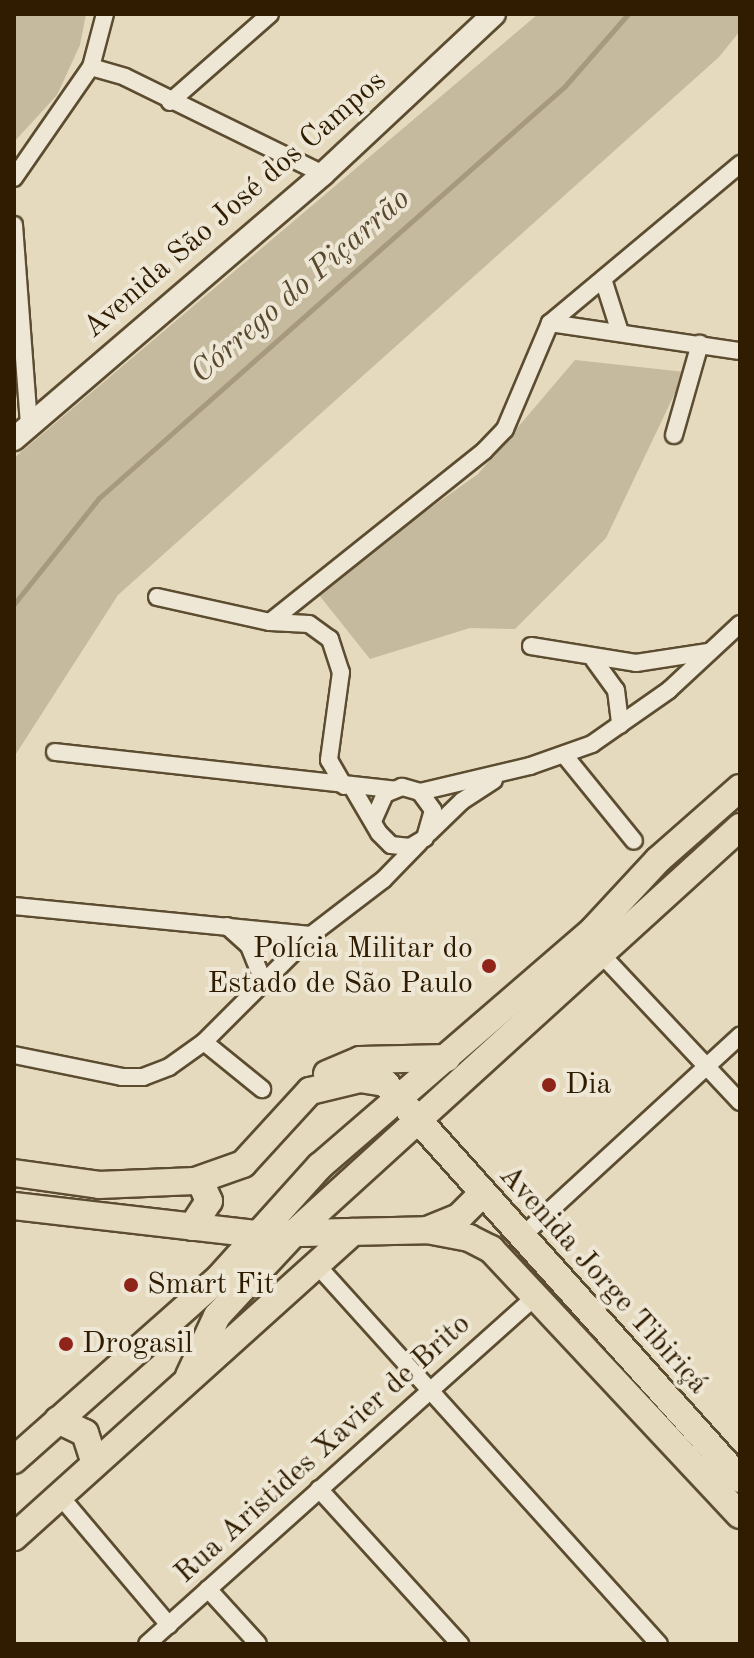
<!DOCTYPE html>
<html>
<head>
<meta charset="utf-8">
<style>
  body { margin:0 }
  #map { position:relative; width:754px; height:1658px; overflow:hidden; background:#e5dabe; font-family:"Old Standard TT",serif }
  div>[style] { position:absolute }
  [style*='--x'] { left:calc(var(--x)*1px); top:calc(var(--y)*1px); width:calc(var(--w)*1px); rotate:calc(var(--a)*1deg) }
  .green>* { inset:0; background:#c6ba9e }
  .stream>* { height:5px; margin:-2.5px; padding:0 2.5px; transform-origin:2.5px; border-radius:2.5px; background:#a7997e }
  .roads { filter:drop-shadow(2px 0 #5c4c30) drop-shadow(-2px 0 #5c4c30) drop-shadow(0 2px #5c4c30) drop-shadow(0 -2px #5c4c30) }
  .minor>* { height:16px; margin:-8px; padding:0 8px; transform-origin:8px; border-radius:8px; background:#eee7d5 }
  .secondary>* { height:22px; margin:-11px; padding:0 11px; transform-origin:11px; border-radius:11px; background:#eee7d5 }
  .primary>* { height:26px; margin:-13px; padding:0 13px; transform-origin:13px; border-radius:13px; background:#e5dabe }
  .dots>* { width:22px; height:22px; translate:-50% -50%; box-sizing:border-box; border:4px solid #eee7d5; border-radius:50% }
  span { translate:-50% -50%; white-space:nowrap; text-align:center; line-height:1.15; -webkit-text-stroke:8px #eee7d5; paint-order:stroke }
  .street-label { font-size:30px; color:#2f1c01 }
  .poi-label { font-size:30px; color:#2f1c01 }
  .right { translate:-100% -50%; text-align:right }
  .left { translate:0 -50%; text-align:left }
  .water-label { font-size:32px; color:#59482d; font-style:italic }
  .frame { position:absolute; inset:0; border:16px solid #2f1c01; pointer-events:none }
</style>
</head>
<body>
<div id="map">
  <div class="green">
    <div style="clip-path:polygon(14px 14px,86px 14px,80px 45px,57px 95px,14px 142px)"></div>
    <div style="clip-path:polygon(538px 14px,740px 14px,740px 31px,719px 57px,118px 595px,14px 757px,14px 458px)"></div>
    <div style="clip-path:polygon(575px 360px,685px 372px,606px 538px,515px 629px,470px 628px,370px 659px,315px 590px,478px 474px)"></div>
  </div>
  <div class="stream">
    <div style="--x:14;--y:604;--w:136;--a:-51.3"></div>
    <div style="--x:99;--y:498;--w:622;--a:-41.48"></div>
    <div style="--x:565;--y:86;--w:96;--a:-48.8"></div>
  </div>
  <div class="roads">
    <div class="minor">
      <div style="--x:91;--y:67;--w:35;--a:16"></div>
      <div style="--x:125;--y:77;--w:220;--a:26.1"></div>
      <div style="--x:170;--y:102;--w:133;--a:-41.3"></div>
      <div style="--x:14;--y:178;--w:135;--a:-55.3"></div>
      <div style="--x:91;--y:67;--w:55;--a:-75.2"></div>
      <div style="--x:14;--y:225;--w:200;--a:85.7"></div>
      <div style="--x:603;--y:279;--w:52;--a:72.3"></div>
      <div style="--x:550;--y:323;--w:192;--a:8.4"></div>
      <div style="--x:674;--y:435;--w:95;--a:-74.1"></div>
      <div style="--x:157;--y:597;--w:116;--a:12.5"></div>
      <div style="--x:270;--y:622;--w:39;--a:3"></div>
      <div style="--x:309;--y:624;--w:26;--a:36"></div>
      <div style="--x:330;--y:639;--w:35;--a:72"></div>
      <div style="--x:341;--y:672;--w:89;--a:97.8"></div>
      <div style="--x:329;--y:760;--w:30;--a:60"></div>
      <div style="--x:270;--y:622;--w:274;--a:-38.6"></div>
      <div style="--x:484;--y:451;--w:30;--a:-46"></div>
      <div style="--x:505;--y:429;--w:115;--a:-67"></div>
      <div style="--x:550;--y:323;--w:248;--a:-39.9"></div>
      <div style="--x:531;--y:646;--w:106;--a:9.2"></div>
      <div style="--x:636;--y:663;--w:73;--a:-8.7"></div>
      <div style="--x:594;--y:660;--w:37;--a:54"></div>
      <div style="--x:616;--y:690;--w:35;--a:83"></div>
      <div style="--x:55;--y:752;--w:339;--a:6.3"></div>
      <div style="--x:565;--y:756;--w:109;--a:50.9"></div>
      <div style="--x:352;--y:787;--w:53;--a:59.6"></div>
      <div style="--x:379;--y:833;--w:17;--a:45"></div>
      <div style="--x:391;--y:845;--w:19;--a:6"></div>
      <div style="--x:410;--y:847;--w:17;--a:-31"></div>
      <div style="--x:425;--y:838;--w:29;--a:-74"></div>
      <div style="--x:433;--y:810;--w:22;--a:-126"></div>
      <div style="--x:420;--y:792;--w:19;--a:-164"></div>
      <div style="--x:402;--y:787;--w:18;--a:158"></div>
      <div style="--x:385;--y:794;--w:27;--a:114"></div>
      <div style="--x:420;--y:792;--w:113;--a:-13.3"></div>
      <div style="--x:530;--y:766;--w:66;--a:-19.5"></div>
      <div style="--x:592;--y:744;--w:94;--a:-35"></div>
      <div style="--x:669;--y:690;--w:97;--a:-42.9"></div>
      <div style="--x:429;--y:833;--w:46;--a:-44.1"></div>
      <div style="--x:462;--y:801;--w:38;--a:-33"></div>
      <div style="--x:14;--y:906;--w:298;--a:5.6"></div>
      <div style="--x:227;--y:926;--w:30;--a:42"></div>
      <div style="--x:249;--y:946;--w:37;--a:68"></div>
      <div style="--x:601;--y:954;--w:203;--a:46.8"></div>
      <div style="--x:204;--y:1042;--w:75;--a:39"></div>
      <div style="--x:14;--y:1055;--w:110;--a:11.5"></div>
      <div style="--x:122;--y:1077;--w:21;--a:0"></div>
      <div style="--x:143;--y:1077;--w:28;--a:-21"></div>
      <div style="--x:169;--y:1067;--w:43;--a:-35.5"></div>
      <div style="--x:204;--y:1042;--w:151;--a:-45"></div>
      <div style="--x:311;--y:935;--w:91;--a:-37.4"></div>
      <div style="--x:383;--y:880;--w:52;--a:-45.8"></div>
      <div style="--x:520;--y:1238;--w:299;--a:-42.6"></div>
      <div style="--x:316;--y:1264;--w:512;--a:47.93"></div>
      <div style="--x:319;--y:1489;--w:210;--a:47.7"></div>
      <div style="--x:60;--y:1496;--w:169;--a:49.8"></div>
      <div style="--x:208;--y:1589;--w:74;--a:47.7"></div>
      <div style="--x:147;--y:1644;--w:522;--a:-41.82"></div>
    </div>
    <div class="secondary">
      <div style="--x:14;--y:439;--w:407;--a:-40.6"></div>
      <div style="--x:323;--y:174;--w:234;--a:-43.1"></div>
    </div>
    <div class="primary">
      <div style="--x:327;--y:1074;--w:36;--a:-23"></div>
      <div style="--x:360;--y:1060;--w:87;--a:-1.3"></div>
      <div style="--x:14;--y:1173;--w:86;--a:8"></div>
      <div style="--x:99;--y:1185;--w:96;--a:-2.4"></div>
      <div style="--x:195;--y:1181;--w:51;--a:-19.5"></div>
      <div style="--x:243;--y:1164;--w:99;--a:-47.5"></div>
      <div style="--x:310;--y:1091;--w:51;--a:-13.5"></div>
      <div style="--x:360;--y:1079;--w:25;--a:9"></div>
      <div style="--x:385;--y:1083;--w:532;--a:48.12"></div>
      <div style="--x:14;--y:1206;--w:245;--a:6.6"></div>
      <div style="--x:257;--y:1234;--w:170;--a:-1.3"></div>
      <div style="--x:427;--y:1230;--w:43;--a:10.8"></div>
      <div style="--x:469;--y:1238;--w:25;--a:27"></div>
      <div style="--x:491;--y:1249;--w:364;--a:46.9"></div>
      <div style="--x:192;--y:1227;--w:31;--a:-57"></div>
      <div style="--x:209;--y:1201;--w:20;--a:-114"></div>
      <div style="--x:201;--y:1183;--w:6;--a:-162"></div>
      <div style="--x:427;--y:1230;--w:35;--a:-22"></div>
      <div style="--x:459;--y:1217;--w:30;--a:-45"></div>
      <div style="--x:189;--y:1376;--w:66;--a:-65"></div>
      <div style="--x:217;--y:1316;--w:113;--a:-47.1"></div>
      <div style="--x:294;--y:1233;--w:603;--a:-42.31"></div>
      <div style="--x:58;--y:1420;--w:30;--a:26"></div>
      <div style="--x:85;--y:1433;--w:29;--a:72"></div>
      <div style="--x:14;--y:1460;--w:274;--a:-41.6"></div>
      <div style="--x:219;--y:1278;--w:151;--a:-48"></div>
      <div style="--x:320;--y:1166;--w:361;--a:-40.8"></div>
      <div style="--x:593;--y:930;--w:96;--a:-47.1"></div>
      <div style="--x:658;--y:860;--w:109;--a:-41.3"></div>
      <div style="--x:14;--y:1537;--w:456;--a:-42"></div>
    </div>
  </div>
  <div class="dots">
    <div style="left:489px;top:966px;background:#8f2418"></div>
    <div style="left:549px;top:1085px;background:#8f2418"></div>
    <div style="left:131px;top:1285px;background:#8f2418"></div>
    <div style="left:66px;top:1344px;background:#8f2418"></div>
  </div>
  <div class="street-label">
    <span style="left:235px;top:205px;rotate:-41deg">Avenida São José dos Campos</span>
    <span style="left:603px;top:1280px;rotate:48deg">Avenida Jorge Tibiriçá</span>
    <span style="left:323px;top:1449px;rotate:-42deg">Rua Aristides Xavier de Brito</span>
  </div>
  <div class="poi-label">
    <span class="right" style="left:473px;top:966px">Polícia Militar do<br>Estado de São Paulo</span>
    <span class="left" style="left:565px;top:1085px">Dia</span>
    <span class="left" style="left:147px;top:1285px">Smart Fit</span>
    <span class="left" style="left:82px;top:1344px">Drogasil</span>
  </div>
  <div class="water-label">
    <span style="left:301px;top:287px;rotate:-41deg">Córrego do Piçarrão</span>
  </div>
  <div class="frame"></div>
</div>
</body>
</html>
